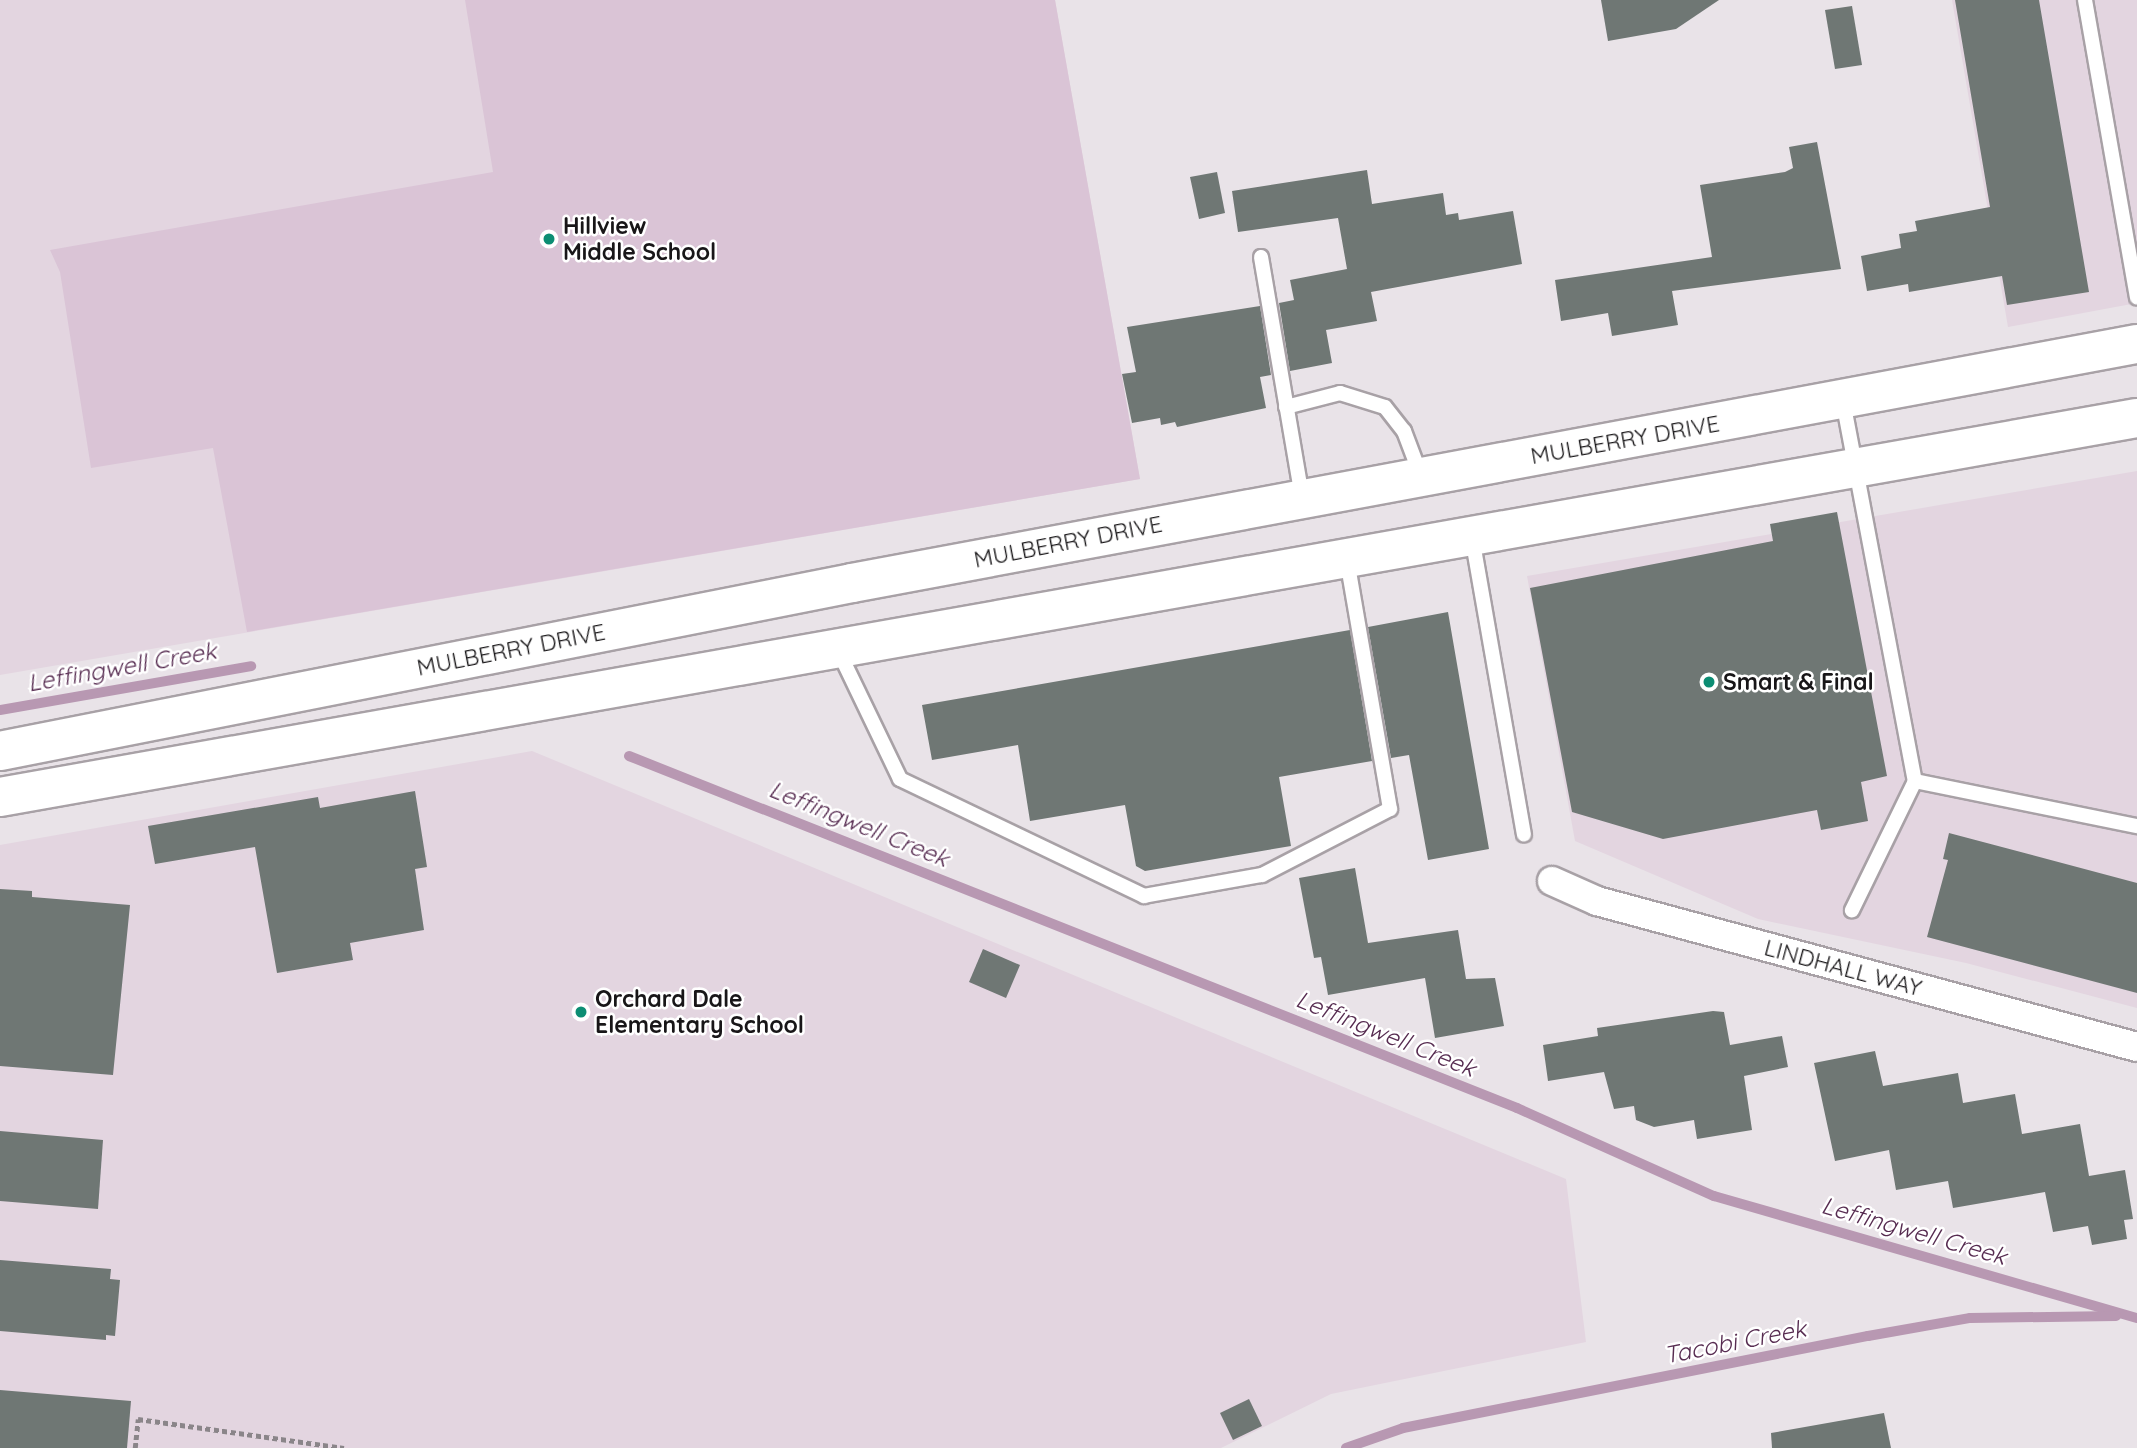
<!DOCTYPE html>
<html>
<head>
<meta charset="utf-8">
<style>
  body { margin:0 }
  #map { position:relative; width:2137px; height:1448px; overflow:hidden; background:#e9e3e8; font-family:Quicksand,sans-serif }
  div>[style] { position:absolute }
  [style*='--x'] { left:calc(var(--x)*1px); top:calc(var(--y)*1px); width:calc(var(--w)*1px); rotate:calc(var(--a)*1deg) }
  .built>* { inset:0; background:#e3d5e0 }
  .green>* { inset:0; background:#dac4d6 }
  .stream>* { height:10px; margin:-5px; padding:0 5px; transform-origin:5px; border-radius:5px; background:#b898b2 }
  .building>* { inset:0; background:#6f7774 }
  .path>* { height:4.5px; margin-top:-2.25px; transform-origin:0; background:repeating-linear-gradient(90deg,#8a8589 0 5px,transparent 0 8.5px) }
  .roads { filter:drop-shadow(2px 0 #a8a1a6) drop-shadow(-2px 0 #a8a1a6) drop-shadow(0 2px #a8a1a6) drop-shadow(0 -2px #a8a1a6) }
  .lane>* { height:14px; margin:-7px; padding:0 7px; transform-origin:7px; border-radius:7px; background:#fff }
  .street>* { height:28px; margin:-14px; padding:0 14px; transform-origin:14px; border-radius:14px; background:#fff }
  .secondary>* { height:38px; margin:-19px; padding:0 19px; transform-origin:19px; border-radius:19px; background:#fff }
  .dots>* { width:19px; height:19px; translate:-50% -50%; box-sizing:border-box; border:4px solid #fff; border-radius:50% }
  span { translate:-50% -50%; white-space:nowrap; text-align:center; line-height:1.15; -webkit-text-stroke:5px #fff; paint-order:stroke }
  .poi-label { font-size:23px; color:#181618; font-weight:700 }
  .left { translate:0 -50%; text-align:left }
  .street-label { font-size:23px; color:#181618 }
  .water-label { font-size:24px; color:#572c51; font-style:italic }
</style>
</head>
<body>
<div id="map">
  <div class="built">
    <div style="clip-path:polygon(0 0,1055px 0,1140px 479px,0 675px)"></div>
    <div style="clip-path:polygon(1952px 0,2137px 0,2137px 303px,2008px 327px)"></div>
    <div style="clip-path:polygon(2137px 471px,2137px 1008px,1966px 963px,1758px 919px,1575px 841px,1527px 576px)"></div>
    <div style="clip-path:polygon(532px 751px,1566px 1179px,1586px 1342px,1331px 1394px,1221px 1448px,0 1448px,0 845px)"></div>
  </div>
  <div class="green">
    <div style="clip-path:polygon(465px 0,1055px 0,1140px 479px,247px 632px,213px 448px,91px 468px,60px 272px,50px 250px,493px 172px)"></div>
  </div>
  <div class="stream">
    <div style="--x:0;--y:710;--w:255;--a:-9.9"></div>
    <div style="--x:629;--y:756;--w:955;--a:21.62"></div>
    <div style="--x:1517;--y:1108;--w:216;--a:24.1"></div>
    <div style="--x:1714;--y:1196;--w:440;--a:16.1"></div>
    <div style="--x:1346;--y:1448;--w:60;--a:-19.3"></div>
    <div style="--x:1403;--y:1428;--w:474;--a:-11.2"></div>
    <div style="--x:1868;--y:1336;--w:104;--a:-10"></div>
    <div style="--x:1970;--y:1318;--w:146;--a:-0.8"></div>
  </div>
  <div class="building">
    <div style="clip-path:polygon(1601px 0,1719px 0,1676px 29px,1608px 41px)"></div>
    <div style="clip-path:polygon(1955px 0,2039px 0,2089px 292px,2007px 305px,2002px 276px,1909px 292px,1908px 284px,1867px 291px,1861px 256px,1901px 248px,1899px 234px,1917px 231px,1915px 221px,1990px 207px)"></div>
    <div style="clip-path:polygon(1852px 6px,1862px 65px,1835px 69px,1825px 10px)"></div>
    <div style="clip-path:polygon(1817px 142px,1841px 269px,1672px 291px,1678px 325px,1612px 336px,1608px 313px,1561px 321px,1555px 280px,1712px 257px,1700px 185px,1785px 172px,1793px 168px,1789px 147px)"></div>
    <div style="clip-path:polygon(1367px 170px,1372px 204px,1443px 193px,1446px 215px,1458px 213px,1459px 220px,1513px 211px,1522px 264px,1371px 292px,1377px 321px,1326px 330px,1332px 363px,1290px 371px,1279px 303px,1294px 300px,1290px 280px,1347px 269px,1338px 218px,1238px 232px,1232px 191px)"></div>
    <div style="clip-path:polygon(1217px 172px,1225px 213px,1199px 219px,1190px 177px)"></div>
    <div style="clip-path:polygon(1260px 306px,1271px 375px,1260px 377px,1266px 408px,1177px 427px,1175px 422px,1161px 425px,1160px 418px,1132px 423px,1122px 374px,1136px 372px,1127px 327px)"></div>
    <div style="clip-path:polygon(1837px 512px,1887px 776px,1861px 782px,1868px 821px,1821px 830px,1817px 810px,1663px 839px,1572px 812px,1530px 588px,1773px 541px,1770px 524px)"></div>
    <div style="clip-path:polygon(1448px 612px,1489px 849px,1428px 860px,1409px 755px,1391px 758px,1368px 627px)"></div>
    <div style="clip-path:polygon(1350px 630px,1372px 761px,1279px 777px,1291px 846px,1145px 871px,1136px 866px,1125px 805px,1030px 821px,1018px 745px,932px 760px,922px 705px)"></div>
    <div style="clip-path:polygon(415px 791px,427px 867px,415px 869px,424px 930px,350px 943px,353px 960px,277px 973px,255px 847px,155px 864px,148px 826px,318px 797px,320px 808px)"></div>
    <div style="clip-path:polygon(1949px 833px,2137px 883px,2137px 993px,1927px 937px,1948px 860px,1943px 859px)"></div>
    <div style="clip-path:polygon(1355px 868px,1368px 943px,1458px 930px,1466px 979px,1495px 978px,1504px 1026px,1435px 1038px,1425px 978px,1328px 995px,1321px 957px,1314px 958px,1299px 878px)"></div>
    <div style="clip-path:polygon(0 889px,32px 891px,32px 897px,130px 905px,113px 1075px,0 1066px)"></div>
    <div style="clip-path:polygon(983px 949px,1020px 965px,1006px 998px,969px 982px)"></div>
    <div style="clip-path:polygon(1713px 1011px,1724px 1012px,1730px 1045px,1782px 1036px,1788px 1067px,1744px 1076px,1752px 1130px,1697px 1139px,1694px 1120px,1654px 1127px,1636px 1120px,1634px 1106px,1614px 1109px,1604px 1072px,1548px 1081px,1543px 1045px,1598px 1036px,1597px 1028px)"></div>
    <div style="clip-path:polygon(1875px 1051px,1883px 1086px,1958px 1073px,1963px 1103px,2015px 1094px,2022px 1134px,2080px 1124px,2089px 1176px,2125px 1170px,2133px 1219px,2124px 1220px,2127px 1239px,2092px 1245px,2088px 1226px,2053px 1232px,2045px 1192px,1953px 1208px,1948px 1181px,1896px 1190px,1889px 1150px,1835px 1161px,1814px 1063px)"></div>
    <div style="clip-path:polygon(0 1131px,103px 1140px,98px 1209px,0 1201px)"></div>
    <div style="clip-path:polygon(0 1260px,111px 1269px,110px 1279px,120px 1280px,115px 1336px,106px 1335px,106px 1340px,0 1331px)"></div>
    <div style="clip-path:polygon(0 1390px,131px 1401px,127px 1448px,0 1448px)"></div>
    <div style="clip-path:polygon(1249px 1399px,1262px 1426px,1233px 1440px,1220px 1413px)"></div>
    <div style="clip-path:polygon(1884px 1413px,1891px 1448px,1772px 1448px,1771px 1433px)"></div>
  </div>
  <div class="path">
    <div style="--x:135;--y:1448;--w:29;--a:-84"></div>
    <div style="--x:138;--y:1419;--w:208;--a:8"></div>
  </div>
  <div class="roads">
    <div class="lane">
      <div style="--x:2085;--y:0;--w:302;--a:80.1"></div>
      <div style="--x:1261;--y:257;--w:243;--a:80.3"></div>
      <div style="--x:1843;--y:401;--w:387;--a:79.3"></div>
      <div style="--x:1915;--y:781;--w:144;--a:116"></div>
      <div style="--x:1286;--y:407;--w:56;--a:-14.5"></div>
      <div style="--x:1340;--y:393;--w:47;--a:17.3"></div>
      <div style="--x:1385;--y:407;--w:31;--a:52"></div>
      <div style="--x:1404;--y:431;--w:48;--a:69.3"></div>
      <div style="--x:1472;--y:537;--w:302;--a:80.1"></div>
      <div style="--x:838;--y:650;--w:143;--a:64.3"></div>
      <div style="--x:900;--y:779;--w:271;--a:25.6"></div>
      <div style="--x:1144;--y:896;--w:120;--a:-10.1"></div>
      <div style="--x:1262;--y:875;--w:144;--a:-27.3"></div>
      <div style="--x:1390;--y:809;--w:254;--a:-99.8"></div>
      <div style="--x:1915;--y:781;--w:227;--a:11.5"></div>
    </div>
    <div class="street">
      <div style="--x:1552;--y:881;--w:49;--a:24"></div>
      <div style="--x:1597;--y:901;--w:559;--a:15.13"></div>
    </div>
    <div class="secondary">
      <div style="--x:0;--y:751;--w:868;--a:-11.15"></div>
      <div style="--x:852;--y:583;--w:1307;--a:-10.54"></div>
      <div style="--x:0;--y:797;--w:2170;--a:-10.06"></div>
    </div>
  </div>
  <div class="dots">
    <div style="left:549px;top:239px;background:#0c8d73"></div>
    <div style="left:1709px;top:682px;background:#0c8d73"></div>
    <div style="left:581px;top:1012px;background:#0c8d73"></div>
  </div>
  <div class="poi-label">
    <span class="left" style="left:563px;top:239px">Hillview<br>Middle School</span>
    <span class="left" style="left:1723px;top:682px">Smart &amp; Final</span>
    <span class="left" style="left:595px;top:1012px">Orchard Dale<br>Elementary School</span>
  </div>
  <div class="street-label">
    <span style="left:1625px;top:440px;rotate:-10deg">MULBERRY DRIVE</span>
    <span style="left:1068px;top:542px;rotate:-11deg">MULBERRY DRIVE</span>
    <span style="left:511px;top:650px;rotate:-11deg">MULBERRY DRIVE</span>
    <span style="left:1843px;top:968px;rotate:15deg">LINDHALL WAY</span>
  </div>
  <div class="water-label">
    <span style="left:122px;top:667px;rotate:-10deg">Leffingwell Creek</span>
    <span style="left:859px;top:824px;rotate:22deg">Leffingwell Creek</span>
    <span style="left:1386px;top:1034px;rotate:22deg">Leffingwell Creek</span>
    <span style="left:1914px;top:1231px;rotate:16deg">Leffingwell Creek</span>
    <span style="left:1735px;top:1342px;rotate:-11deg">Tacobi Creek</span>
  </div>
</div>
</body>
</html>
